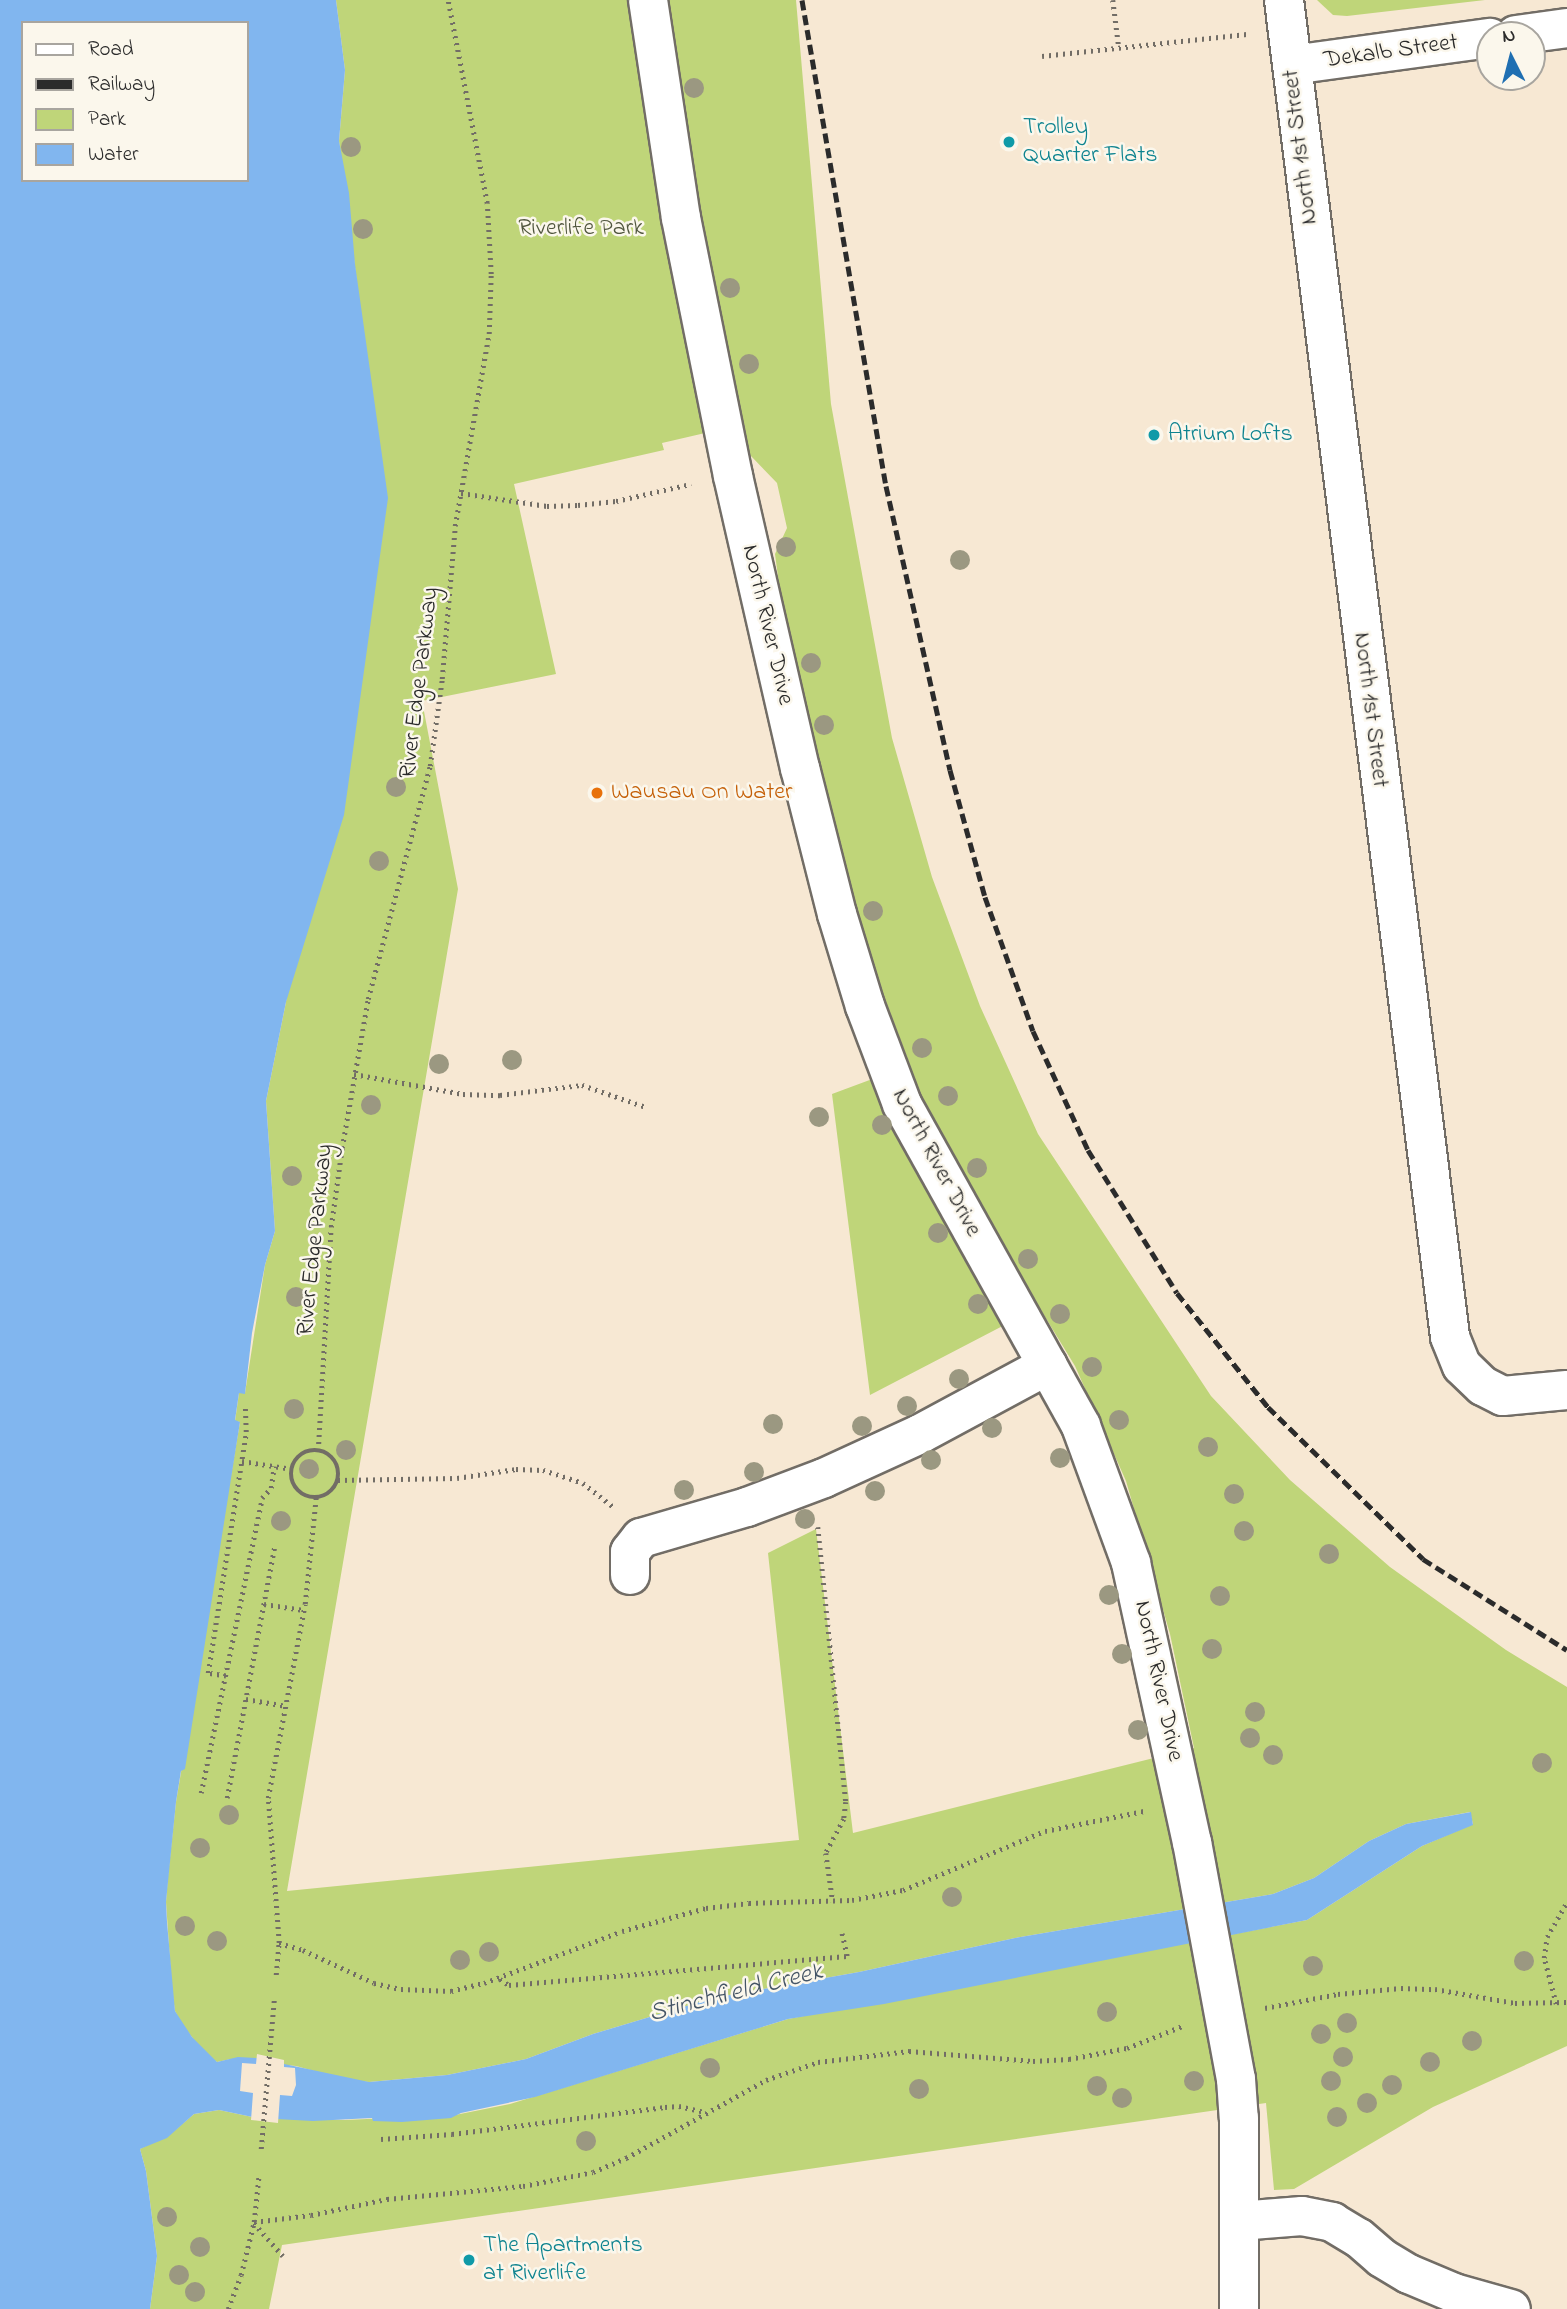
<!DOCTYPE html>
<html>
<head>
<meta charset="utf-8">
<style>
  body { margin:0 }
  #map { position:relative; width:1567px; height:2309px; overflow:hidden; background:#f7e8d3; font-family:"Indie Flower",sans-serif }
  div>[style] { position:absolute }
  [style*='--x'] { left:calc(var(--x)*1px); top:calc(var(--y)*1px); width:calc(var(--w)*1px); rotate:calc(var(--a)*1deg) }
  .green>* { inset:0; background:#bfd579 }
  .water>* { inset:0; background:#81b6ef }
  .pier>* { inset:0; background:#f7e8d3 }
  .path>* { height:4.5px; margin-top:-2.25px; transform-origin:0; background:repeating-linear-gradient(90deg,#726d66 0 2px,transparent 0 7px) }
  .path>.ring { margin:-2.25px; padding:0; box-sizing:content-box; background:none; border:4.5px solid #726d66; border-radius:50% }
  .roads { filter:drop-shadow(2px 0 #726d66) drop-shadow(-2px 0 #726d66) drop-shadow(0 2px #726d66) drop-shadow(0 -2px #726d66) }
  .minor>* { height:38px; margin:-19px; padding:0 19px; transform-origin:19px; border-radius:19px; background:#fff }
  .rail>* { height:5px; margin-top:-2.5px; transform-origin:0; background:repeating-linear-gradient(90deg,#2b2b2b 0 10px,transparent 0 15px) }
  .trees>* { width:20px; height:20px; margin:-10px; border-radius:50%; background:#9b9881 }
  .dots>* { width:19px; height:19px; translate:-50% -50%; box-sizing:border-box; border:4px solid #fbf7ec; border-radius:50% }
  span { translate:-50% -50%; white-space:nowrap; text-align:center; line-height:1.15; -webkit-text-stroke:5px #fbf7ec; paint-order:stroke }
  .street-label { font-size:24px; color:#2b2b2b }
  .culture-label { font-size:24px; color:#0d838f }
  .left { translate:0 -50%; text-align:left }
  .park-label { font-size:24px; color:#50563e }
  .food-label { font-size:24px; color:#c56008 }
  .water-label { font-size:26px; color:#455566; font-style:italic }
  .legend { position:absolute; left:21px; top:21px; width:228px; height:161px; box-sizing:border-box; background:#fbf7ec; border:2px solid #a8a59f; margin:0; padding:9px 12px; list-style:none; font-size:21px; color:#2b2b2b }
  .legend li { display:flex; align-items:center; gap:14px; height:35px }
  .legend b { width:35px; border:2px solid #a8a59f }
  .north { position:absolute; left:1476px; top:21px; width:70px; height:70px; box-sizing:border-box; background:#fbf7ec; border:2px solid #a8a59f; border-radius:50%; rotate:354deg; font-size:19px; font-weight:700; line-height:28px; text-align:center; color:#2b2b2b }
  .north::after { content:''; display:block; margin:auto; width:24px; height:32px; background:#1f6fb2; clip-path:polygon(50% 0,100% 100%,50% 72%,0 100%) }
</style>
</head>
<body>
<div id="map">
  <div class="green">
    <div style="clip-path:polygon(evenodd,336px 0,796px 0,831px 404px,892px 738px,932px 877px,980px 1006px,1038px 1134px,1211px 1396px,1290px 1480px,1390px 1567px,1506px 1650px,1567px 1687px,1567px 2046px,1433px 2107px,1294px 2189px,1274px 2190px,1266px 2103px,282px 2245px,269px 2309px,150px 2309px,157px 2256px,146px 2171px,140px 2149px,173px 2132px,194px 2114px,219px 2110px,257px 2118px,345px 2120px,455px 2115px,510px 2104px,788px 2019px,1307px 1920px,1422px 1846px,1473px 1824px,1470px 1812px,1406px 1824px,1369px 1841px,1314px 1878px,1273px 1894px,1015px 1938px,859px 1972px,713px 1998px,593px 2034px,526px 2059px,447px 2075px,369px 2082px,347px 2080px,296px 2066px,231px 2059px,217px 2062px,205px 2054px,181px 2023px,175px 2011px,172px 1990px,166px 1902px,168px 1876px,176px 1802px,240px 1422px,235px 1421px,239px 1393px,245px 1393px,265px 1265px,275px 1231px,266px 1101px,286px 1002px,358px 291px,339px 141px,345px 70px,336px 0,744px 424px,750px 455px,777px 483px,787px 528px,775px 554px,788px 652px,873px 968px,910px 1065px,832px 1094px,870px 1395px,1039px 1307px,1075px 1366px,1126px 1481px,1170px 1634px,1194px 1748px,853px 1833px,816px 1529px,768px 1553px,799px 1840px,287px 1891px,458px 889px,422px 701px,556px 674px,514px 484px,664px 450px,662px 443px,744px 424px)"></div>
    <div style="clip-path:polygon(1317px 0,1485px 0,1347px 16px,1333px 15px)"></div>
  </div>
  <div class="water">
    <div style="clip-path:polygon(evenodd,0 0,336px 0,345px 70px,339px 141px,349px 193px,355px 264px,388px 498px,344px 815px,286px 1002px,266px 1101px,275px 1231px,265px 1265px,252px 1333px,245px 1394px,239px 1393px,235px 1420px,240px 1422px,185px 1769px,181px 1771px,176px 1802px,166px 1902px,167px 1922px,175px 2011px,192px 2037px,217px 2062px,238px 2057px,256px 2058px,369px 2082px,447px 2075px,526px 2059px,593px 2034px,713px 1998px,859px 1972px,1015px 1938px,1273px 1894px,1314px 1878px,1369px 1841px,1406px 1824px,1471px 1812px,1473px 1825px,1422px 1846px,1307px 1920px,884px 2004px,788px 2019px,535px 2097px,461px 2113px,451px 2118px,402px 2122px,373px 2121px,372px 2118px,313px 2121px,257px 2118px,219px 2110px,194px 2114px,167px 2138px,140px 2149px,146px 2171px,157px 2256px,150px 2309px,0 2309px,0 0,23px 23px,247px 23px,247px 180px,23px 180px,23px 23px)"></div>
  </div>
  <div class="pier">
    <div style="clip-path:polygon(257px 2054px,284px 2060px,284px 2067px,295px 2068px,296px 2085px,292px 2096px,280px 2095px,278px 2123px,251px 2120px,253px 2093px,240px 2091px,242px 2063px,256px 2064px)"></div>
  </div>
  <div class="path">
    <div style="--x:1113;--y:0;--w:48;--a:82.9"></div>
    <div style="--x:1042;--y:56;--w:206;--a:-6.1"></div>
    <div style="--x:461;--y:493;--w:87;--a:8.6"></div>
    <div style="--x:547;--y:506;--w:31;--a:-2"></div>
    <div style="--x:578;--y:505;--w:38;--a:-6"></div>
    <div style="--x:616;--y:501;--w:77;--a:-12.8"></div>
    <div style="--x:354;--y:1074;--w:111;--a:10.4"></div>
    <div style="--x:463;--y:1094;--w:37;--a:2"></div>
    <div style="--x:500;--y:1095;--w:83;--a:-7"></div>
    <div style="--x:582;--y:1085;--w:68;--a:19"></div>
    <div class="ring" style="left:291px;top:1450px;width:43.5px;height:43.5px"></div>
    <div style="--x:318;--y:1451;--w:224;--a:-86.7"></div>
    <div style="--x:331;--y:1227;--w:80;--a:-82.1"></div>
    <div style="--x:342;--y:1148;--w:151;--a:-80.1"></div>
    <div style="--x:368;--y:999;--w:241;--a:-75.1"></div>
    <div style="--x:430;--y:766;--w:88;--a:-82.1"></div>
    <div style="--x:442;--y:679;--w:154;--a:-85.1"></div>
    <div style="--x:455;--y:526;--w:195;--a:-80"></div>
    <div style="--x:489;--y:334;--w:60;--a:-88.1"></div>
    <div style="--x:491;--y:274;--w:71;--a:-93.2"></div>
    <div style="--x:487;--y:203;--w:207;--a:-100.9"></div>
    <div style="--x:242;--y:1461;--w:51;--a:9.1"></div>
    <div style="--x:338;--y:1480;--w:119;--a:-1"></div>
    <div style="--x:457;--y:1478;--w:60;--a:-8.7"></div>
    <div style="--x:516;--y:1469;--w:27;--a:2"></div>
    <div style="--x:543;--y:1470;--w:42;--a:18"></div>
    <div style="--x:583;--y:1483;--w:41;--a:38"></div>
    <div style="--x:818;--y:1527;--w:276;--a:84.2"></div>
    <div style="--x:846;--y:1802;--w:17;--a:97"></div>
    <div style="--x:844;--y:1819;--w:38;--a:118"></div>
    <div style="--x:826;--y:1853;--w:49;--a:81.9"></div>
    <div style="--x:264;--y:1604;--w:40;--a:8.5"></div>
    <div style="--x:226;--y:1676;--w:18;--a:-171"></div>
    <div style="--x:208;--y:1673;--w:244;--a:-81"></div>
    <div style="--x:246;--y:1432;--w:28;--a:-92"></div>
    <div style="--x:246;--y:1699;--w:41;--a:9.9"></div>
    <div style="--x:201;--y:1793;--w:301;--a:-78.3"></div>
    <div style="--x:262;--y:1498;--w:13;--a:-48"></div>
    <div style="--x:271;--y:1488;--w:22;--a:-82"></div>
    <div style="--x:227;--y:1798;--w:258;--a:-79.3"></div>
    <div style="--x:279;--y:1943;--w:25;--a:16"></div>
    <div style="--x:303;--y:1950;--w:78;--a:24.9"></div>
    <div style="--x:374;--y:1983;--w:28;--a:13"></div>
    <div style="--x:401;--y:1989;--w:50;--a:2.3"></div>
    <div style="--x:451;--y:1991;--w:34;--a:-14"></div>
    <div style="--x:484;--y:1983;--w:147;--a:-20.6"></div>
    <div style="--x:622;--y:1931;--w:87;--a:-15.3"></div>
    <div style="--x:706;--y:1908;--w:43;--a:-6.6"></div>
    <div style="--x:749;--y:1903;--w:103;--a:-1.7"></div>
    <div style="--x:852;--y:1900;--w:52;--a:-11.1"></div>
    <div style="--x:903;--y:1890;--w:154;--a:-22.6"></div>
    <div style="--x:1045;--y:1831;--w:101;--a:-11.4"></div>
    <div style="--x:276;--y:1975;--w:32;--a:-85"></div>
    <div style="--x:279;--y:1943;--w:145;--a:-94.3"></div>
    <div style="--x:268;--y:1798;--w:197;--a:-79.2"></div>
    <div style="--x:305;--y:1604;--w:107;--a:-84.1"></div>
    <div style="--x:500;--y:1979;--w:11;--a:34"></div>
    <div style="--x:509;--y:1985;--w:339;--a:-4.9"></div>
    <div style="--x:847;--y:1956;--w:23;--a:-103"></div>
    <div style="--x:1556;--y:2004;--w:48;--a:-104.6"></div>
    <div style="--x:1544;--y:1958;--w:21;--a:-82"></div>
    <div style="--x:1547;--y:1937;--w:40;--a:-60.3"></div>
    <div style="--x:1265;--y:2008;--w:74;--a:-10.9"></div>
    <div style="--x:1338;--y:1994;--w:63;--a:-5.4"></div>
    <div style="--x:1401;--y:1988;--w:34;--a:2"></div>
    <div style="--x:1435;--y:1989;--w:81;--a:9.9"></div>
    <div style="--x:1515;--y:2003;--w:52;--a:-1.1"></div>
    <div style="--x:381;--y:2139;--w:71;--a:-4"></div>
    <div style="--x:452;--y:2134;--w:215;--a:-7.2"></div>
    <div style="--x:665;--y:2107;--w:14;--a:-4"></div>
    <div style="--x:679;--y:2106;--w:27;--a:13"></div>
    <div style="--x:261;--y:2149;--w:151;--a:-85"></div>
    <div style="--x:254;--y:2222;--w:57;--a:-7"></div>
    <div style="--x:311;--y:2215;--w:78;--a:-11.9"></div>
    <div style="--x:387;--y:2199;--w:137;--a:-5.5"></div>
    <div style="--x:523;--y:2186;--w:71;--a:-11.3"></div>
    <div style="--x:593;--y:2172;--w:36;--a:-23"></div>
    <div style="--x:626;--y:2158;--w:160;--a:-29.1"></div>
    <div style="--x:766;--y:2080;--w:55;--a:-19.1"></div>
    <div style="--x:818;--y:2062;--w:92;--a:-6.9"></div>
    <div style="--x:909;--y:2051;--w:124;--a:4.6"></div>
    <div style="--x:1033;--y:2061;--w:36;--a:-3"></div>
    <div style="--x:1069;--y:2059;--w:59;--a:-10.7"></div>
    <div style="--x:1127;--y:2048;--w:62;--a:-21.6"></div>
    <div style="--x:254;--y:2223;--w:44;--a:48.7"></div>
    <div style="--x:228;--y:2309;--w:36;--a:-69"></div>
    <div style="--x:241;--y:2275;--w:55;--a:-76.2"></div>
    <div style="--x:254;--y:2222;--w:48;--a:-84.1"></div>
  </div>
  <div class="roads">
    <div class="minor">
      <div style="--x:648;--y:0;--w:220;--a:81.4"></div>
      <div style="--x:681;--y:218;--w:263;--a:78.6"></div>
      <div style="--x:733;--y:476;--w:300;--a:77.1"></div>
      <div style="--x:800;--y:768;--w:151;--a:75.8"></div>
      <div style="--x:837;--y:914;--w:96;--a:73.1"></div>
      <div style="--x:865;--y:1006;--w:105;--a:69.3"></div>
      <div style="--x:902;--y:1104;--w:368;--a:60.9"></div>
      <div style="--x:1081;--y:1426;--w:146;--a:69.9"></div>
      <div style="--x:1131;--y:1563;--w:286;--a:77.7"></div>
      <div style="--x:1192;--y:1842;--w:241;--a:79.5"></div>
      <div style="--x:1236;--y:2079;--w:39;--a:86"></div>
      <div style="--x:1239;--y:2118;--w:191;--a:90"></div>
      <div style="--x:1284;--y:0;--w:1347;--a:82.92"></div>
      <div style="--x:1450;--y:1337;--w:31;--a:68"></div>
      <div style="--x:1462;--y:1366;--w:29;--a:44"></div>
      <div style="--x:1483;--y:1386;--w:22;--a:27"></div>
      <div style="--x:1503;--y:1396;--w:64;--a:-5.4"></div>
      <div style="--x:1516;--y:35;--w:51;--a:-7.8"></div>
      <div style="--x:1292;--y:65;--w:200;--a:-7.8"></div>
      <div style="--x:630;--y:1575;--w:23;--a:-90"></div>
      <div style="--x:630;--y:1552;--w:18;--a:-52"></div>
      <div style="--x:641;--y:1538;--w:110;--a:-16.3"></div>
      <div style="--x:747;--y:1507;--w:82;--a:-20.6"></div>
      <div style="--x:824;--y:1478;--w:106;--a:-24.6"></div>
      <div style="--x:920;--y:1434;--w:145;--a:-28.3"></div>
      <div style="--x:1239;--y:2221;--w:63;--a:-4.5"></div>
      <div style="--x:1302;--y:2216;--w:31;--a:11"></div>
      <div style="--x:1332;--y:2222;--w:31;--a:31"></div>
      <div style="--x:1359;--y:2238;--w:30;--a:41"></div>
      <div style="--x:1382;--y:2258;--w:31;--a:31"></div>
      <div style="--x:1409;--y:2274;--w:49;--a:22.9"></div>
      <div style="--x:1454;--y:2293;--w:59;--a:15.7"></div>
    </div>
  </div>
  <div class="rail">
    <div style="--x:802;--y:0;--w:493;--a:80.2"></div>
    <div style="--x:886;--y:486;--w:291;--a:77.3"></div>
    <div style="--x:950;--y:770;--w:132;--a:74.6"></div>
    <div style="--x:985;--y:897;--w:142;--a:70.3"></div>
    <div style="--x:1033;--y:1031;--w:131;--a:65.2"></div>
    <div style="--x:1088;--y:1150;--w:168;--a:58.1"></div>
    <div style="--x:1177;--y:1293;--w:146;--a:51.4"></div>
    <div style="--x:1268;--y:1407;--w:217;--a:44.4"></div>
    <div style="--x:1423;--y:1559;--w:170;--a:32.3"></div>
  </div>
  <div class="trees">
    <div style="left:694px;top:88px"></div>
    <div style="left:351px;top:147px"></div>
    <div style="left:363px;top:229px"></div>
    <div style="left:730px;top:288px"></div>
    <div style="left:749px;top:364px"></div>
    <div style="left:786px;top:547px"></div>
    <div style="left:960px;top:560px"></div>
    <div style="left:811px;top:663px"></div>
    <div style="left:824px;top:725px"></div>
    <div style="left:396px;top:787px"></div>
    <div style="left:379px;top:861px"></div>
    <div style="left:873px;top:911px"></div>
    <div style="left:922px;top:1048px"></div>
    <div style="left:512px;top:1060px"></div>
    <div style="left:439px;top:1064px"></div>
    <div style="left:948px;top:1096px"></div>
    <div style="left:371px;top:1105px"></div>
    <div style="left:819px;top:1117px"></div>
    <div style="left:882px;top:1125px"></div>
    <div style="left:977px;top:1168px"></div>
    <div style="left:292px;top:1176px"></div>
    <div style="left:938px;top:1233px"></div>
    <div style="left:1028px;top:1259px"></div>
    <div style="left:296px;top:1297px"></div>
    <div style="left:978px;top:1304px"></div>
    <div style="left:1060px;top:1314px"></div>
    <div style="left:1092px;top:1367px"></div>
    <div style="left:959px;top:1379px"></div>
    <div style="left:907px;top:1406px"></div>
    <div style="left:294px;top:1409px"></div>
    <div style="left:1119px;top:1420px"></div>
    <div style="left:773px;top:1424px"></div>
    <div style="left:862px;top:1426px"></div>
    <div style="left:992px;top:1428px"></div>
    <div style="left:1208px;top:1447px"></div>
    <div style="left:346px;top:1450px"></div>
    <div style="left:1060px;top:1458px"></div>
    <div style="left:931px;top:1460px"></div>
    <div style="left:309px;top:1469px"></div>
    <div style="left:754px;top:1472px"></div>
    <div style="left:684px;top:1490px"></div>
    <div style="left:875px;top:1491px"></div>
    <div style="left:1234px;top:1494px"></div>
    <div style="left:805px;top:1519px"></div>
    <div style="left:281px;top:1521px"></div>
    <div style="left:1244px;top:1531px"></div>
    <div style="left:1329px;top:1554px"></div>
    <div style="left:1109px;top:1595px"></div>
    <div style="left:1220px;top:1596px"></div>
    <div style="left:1212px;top:1649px"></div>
    <div style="left:1122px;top:1654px"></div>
    <div style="left:1255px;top:1712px"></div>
    <div style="left:1138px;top:1730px"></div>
    <div style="left:1250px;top:1738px"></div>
    <div style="left:1273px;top:1755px"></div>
    <div style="left:1542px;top:1763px"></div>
    <div style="left:229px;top:1815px"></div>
    <div style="left:200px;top:1848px"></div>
    <div style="left:952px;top:1897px"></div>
    <div style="left:185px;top:1926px"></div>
    <div style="left:217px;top:1941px"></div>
    <div style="left:489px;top:1952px"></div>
    <div style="left:460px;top:1960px"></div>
    <div style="left:1524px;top:1961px"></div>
    <div style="left:1313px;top:1966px"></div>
    <div style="left:1107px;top:2012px"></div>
    <div style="left:1347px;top:2023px"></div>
    <div style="left:1321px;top:2034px"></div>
    <div style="left:1472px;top:2041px"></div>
    <div style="left:1343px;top:2057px"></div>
    <div style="left:1430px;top:2062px"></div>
    <div style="left:710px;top:2068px"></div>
    <div style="left:1194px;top:2081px"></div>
    <div style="left:1331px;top:2081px"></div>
    <div style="left:1392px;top:2085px"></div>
    <div style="left:1097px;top:2086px"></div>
    <div style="left:919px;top:2089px"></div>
    <div style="left:1122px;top:2098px"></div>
    <div style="left:1367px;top:2103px"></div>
    <div style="left:1337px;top:2117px"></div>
    <div style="left:586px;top:2141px"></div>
    <div style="left:167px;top:2217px"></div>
    <div style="left:200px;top:2247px"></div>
    <div style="left:179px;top:2275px"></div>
    <div style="left:195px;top:2292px"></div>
  </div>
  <div class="dots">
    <div style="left:1009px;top:142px;background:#0f9aa8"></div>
    <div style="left:1154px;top:435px;background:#0f9aa8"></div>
    <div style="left:597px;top:793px;background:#e8710a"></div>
    <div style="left:469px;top:2260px;background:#0f9aa8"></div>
  </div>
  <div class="street-label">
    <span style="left:1391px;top:52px;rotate:-8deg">Dekalb Street</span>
    <span style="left:1301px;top:147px;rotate:-97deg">North 1st Street</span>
    <span style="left:767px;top:625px;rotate:77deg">North River Drive</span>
    <span style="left:420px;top:683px;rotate:-83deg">River Edge Parkway</span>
    <span style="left:1370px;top:710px;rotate:83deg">North 1st Street</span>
    <span style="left:936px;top:1163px;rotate:62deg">North River Drive</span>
    <span style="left:316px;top:1240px;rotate:-84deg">River Edge Parkway</span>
    <span style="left:1158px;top:1681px;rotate:78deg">North River Drive</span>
  </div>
  <div class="culture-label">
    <span class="left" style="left:1023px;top:142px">Trolley<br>Quarter Flats</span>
    <span class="left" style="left:1168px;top:435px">Atrium Lofts</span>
    <span class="left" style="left:483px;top:2260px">The Apartments<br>at Riverlife</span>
  </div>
  <div class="park-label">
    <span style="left:581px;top:229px">Riverlife Park</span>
  </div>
  <div class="food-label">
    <span class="left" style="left:611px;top:793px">Wausau On Water</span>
  </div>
  <div class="water-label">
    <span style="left:736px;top:1994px;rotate:-14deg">Stinchfield Creek</span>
  </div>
  <ul class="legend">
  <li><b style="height:9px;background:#fff"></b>Road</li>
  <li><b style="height:9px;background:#2b2b2b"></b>Railway</li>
  <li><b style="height:19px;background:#bfd579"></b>Park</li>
  <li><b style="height:19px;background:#81b6ef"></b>Water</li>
  </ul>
  <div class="north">N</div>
</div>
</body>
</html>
